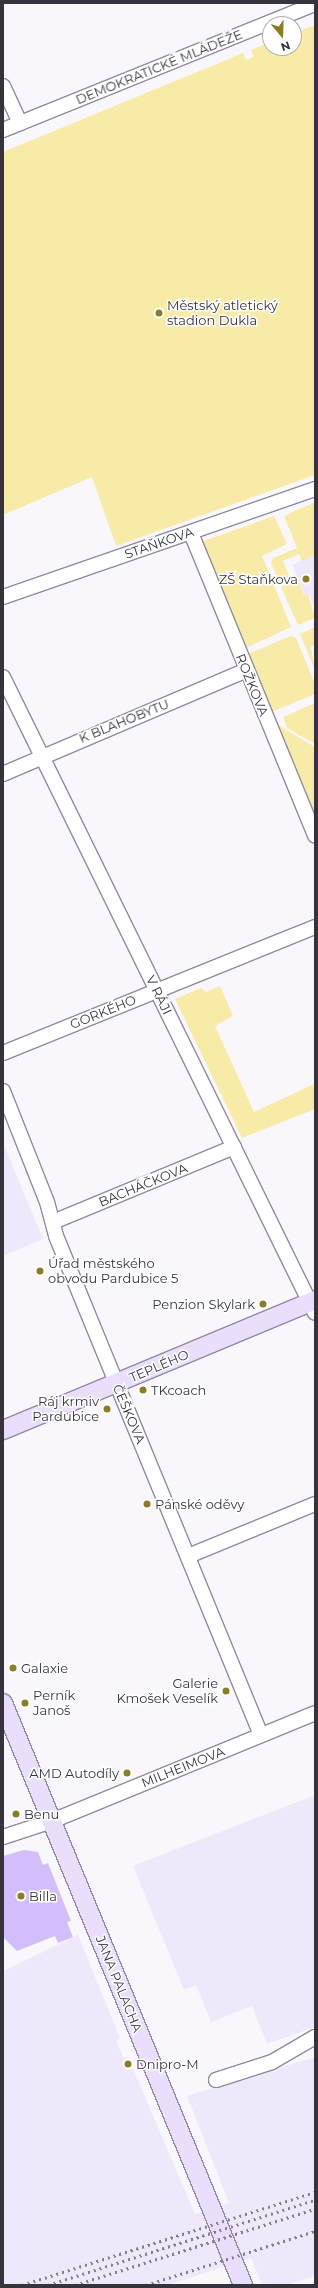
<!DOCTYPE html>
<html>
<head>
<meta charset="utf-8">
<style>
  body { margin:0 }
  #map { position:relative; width:318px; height:2288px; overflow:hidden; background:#f9f7fc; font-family:Montserrat,sans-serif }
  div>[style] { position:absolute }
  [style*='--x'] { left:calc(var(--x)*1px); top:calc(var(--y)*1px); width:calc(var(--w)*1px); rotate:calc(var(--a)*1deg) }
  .built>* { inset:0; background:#eee8fa }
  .green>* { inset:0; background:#f8eba7 }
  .building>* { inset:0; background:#d2befa }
  .roads { filter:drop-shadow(1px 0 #918aa0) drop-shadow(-1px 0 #918aa0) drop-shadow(0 1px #918aa0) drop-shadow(0 -1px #918aa0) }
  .minor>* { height:14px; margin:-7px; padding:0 7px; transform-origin:7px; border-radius:7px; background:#fff }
  .major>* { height:18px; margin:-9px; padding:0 9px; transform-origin:9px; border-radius:9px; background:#e9dffc }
  .rail>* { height:3px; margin-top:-1.5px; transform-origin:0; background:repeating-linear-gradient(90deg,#838087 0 2px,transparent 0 6px) }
  .dots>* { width:11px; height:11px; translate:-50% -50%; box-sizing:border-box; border:2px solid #fff; border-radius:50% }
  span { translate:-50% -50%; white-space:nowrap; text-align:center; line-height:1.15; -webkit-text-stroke:3px #fff; paint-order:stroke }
  .street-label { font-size:13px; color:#36333c }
  .poi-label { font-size:13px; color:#36333c }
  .left { translate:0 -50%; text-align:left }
  .right { translate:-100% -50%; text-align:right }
  .frame { position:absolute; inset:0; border:4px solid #36333c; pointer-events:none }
  .north { position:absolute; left:262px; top:16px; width:40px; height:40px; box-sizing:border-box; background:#fff; border:1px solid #afadb1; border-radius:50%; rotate:161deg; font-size:11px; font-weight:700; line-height:16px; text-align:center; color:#36333c }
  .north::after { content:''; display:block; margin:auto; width:14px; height:18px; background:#8d7c22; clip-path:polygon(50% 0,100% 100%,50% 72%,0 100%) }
</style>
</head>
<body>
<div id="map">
  <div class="built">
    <div style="clip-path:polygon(315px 554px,315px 610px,309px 594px,305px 596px,292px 565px)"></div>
    <div style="clip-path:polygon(3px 1143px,43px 1239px,3px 1256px)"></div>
    <div style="clip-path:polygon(315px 1795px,315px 2027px,267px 2044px,252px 2006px,211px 2022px,196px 1985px,184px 1990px,133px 1866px)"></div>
    <div style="clip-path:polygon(78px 1935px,120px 2038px,116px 2041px,124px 2058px,128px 2057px,195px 2214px,229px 2203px,187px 2096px,315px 2057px,315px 2276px,286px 2285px,262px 2285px,251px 2258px,168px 2285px,3px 2285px,3px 1971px)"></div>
  </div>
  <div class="green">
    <div style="clip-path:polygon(315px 25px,315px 475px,116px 546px,92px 477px,3px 515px,3px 152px,243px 53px,246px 60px,254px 57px,251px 50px,270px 42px,270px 48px,294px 48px,294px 33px)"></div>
    <div style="clip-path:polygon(315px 502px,315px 554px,302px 561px,299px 554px,283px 561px,291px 580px,280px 584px,271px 563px,273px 558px,297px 548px,284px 516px)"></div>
    <div style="clip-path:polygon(274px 516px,287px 544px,262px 556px,291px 627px,244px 649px,198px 543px)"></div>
    <div style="clip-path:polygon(298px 580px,304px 595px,308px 594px,315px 618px,298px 625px,281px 587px)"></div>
    <div style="clip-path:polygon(315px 627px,315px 645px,311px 647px,315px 670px,300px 634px)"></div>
    <div style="clip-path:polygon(291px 636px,296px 638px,315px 684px,315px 694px,272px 712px,248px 654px)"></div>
    <div style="clip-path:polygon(315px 703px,315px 744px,287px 728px,283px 717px)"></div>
    <div style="clip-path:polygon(278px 725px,315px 747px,315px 817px)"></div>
    <div style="clip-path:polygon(220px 986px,233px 1016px,215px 1026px,254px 1112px,314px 1084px,315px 1109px,242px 1138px,175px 999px,201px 988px,206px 992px)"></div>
  </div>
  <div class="building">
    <div style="clip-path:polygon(24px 1850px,38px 1852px,43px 1865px,48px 1863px,71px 1921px,67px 1922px,73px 1937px,58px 1943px,55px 1936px,17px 1951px,3px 1937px,3px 1856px)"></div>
  </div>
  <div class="roads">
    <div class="minor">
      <div style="--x:3;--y:86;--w:41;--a:65.3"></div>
      <div style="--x:3;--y:130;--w:336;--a:-22"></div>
      <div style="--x:191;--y:533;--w:327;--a:67.7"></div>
      <div style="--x:3;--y:597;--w:330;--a:-19.1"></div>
      <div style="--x:3;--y:677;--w:708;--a:63.87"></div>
      <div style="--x:3;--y:774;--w:265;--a:-23.1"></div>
      <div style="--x:3;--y:1053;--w:336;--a:-22"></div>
      <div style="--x:3;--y:1091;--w:119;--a:68.4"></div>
      <div style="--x:47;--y:1202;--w:35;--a:75"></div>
      <div style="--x:56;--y:1236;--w:539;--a:67.67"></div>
      <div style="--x:53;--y:1222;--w:196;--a:-22.5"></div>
      <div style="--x:188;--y:1556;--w:137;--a:-22.3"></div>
      <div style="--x:3;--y:1837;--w:52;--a:-18.1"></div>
      <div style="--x:52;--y:1821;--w:284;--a:-22.3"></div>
      <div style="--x:216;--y:2080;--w:59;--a:-17.8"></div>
      <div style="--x:272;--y:2062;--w:50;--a:-30.2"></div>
    </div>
    <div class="major">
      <div style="--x:3;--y:1430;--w:338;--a:-22.6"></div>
      <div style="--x:3;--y:1703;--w:630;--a:67.59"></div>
    </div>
  </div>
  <div class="rail">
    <div style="--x:22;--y:2285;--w:307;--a:-17.6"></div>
    <div style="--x:48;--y:2285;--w:280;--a:-17.7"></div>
    <div style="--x:75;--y:2285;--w:252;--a:-17.6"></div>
    <div style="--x:146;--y:2285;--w:177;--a:-17.7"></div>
  </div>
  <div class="dots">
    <div style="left:159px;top:313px;background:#8d7c22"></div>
    <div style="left:306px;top:579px;background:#8d7c22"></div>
    <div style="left:40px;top:1271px;background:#8d7c22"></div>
    <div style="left:263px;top:1304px;background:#8d7c22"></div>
    <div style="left:143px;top:1390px;background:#8d7c22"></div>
    <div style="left:107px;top:1409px;background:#8d7c22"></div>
    <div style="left:147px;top:1504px;background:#8d7c22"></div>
    <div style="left:13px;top:1668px;background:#8d7c22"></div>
    <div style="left:226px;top:1691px;background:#8d7c22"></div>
    <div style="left:25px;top:1703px;background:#8d7c22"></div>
    <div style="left:127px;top:1773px;background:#8d7c22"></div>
    <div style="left:16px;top:1814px;background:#8d7c22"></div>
    <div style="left:21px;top:1896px;background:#8d7c22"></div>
    <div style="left:128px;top:2064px;background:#8d7c22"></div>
  </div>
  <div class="street-label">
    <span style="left:159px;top:67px;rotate:-22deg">DEMOKRATICKÉ MLÁDEŽE</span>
    <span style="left:159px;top:543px;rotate:-19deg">STAŇKOVA</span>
    <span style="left:252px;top:685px;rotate:68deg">ROŽKOVA</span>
    <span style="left:124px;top:721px;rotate:-22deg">K BLAHOBYTU</span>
    <span style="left:159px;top:995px;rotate:64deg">V RÁJI</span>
    <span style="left:103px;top:1012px;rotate:-22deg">GORKÉHO</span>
    <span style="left:143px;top:1185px;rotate:-22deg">BACHÁČKOVA</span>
    <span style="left:159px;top:1366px;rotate:-23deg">TEPLÉHO</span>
    <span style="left:129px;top:1414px;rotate:67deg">ČEŠKOVA</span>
    <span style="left:183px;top:1767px;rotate:-22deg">MILHEIMOVA</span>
    <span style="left:119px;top:1984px;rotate:68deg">JANA PALACHA</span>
  </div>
  <div class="poi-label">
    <span class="left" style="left:167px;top:313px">Městský atletický<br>stadion Dukla</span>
    <span class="right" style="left:298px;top:579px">ZŠ Staňkova</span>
    <span class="left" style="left:48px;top:1271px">Úřad městského<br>obvodu Pardubice 5</span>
    <span class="right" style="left:255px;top:1304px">Penzion Skylark</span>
    <span class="left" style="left:151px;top:1390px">TKcoach</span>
    <span class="right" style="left:99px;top:1409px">Ráj krmiv<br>Pardubice</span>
    <span class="left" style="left:155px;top:1504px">Pánské oděvy</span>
    <span class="left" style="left:21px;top:1668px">Galaxie</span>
    <span class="right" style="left:218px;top:1691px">Galerie<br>Kmošek Veselík</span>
    <span class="left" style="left:33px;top:1703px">Perník<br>Janoš</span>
    <span class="right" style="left:119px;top:1773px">AMD Autodíly</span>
    <span class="left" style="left:24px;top:1814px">Benu</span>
    <span class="left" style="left:29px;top:1896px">Billa</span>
    <span class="left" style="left:136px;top:2064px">Dnipro-M</span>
  </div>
  <div class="frame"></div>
  <div class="north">N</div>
</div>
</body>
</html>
